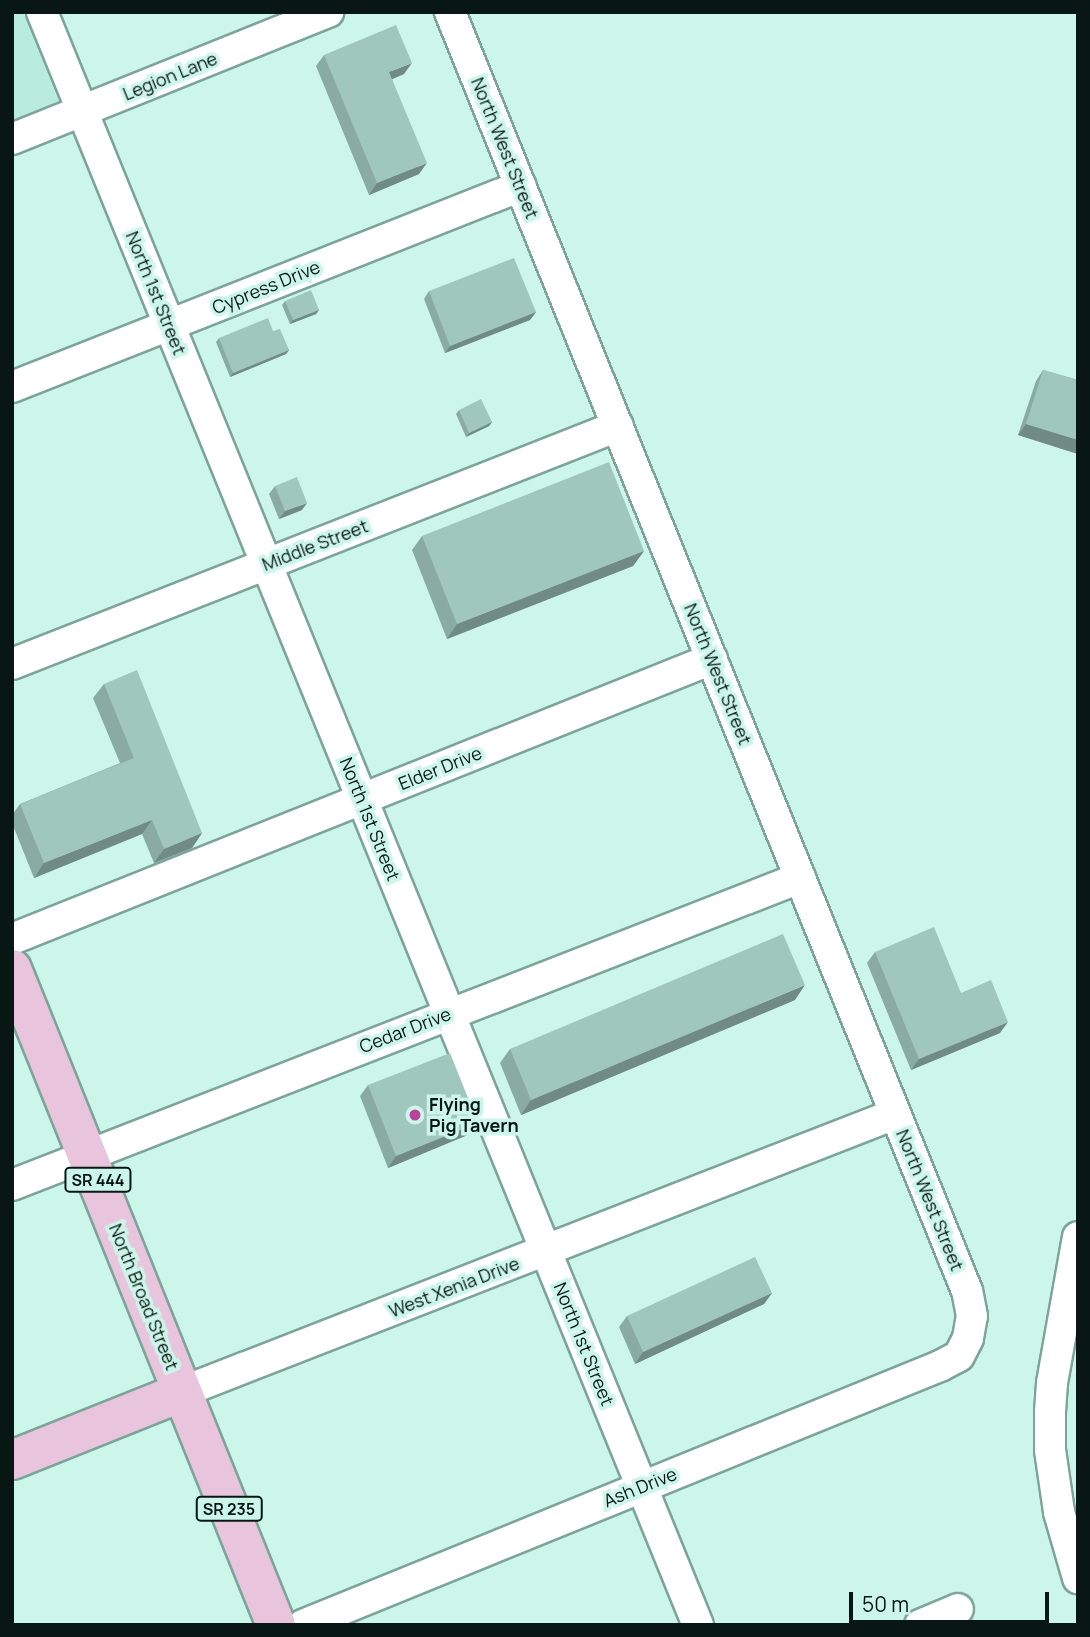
<!DOCTYPE html>
<html>
<head>
<meta charset="utf-8">
<style>
  body { margin:0 }
  #map { position:relative; width:1090px; height:1637px; overflow:hidden; background:#cdf6ea; font-family:Manrope,sans-serif }
  div>[style] { position:absolute }
  [style*='--x'] { left:calc(var(--x)*1px); top:calc(var(--y)*1px); width:calc(var(--w)*1px); rotate:calc(var(--a)*1deg) }
  .built>* { inset:0; background:#baecdd }
  .roads { filter:drop-shadow(2px 0 #7da499) drop-shadow(-2px 0 #7da499) drop-shadow(0 2px #7da499) drop-shadow(0 -2px #7da499) }
  .minor>* { height:30px; margin:-15px; padding:0 15px; transform-origin:15px; border-radius:15px; background:#fff }
  .major>* { height:38px; margin:-19px; padding:0 19px; transform-origin:19px; border-radius:19px; background:#e9c4dd }
  .wall>* { inset:0; background:#8aaba1 }
  .shaded-wall>* { inset:0; background:#708b83 }
  .building>* { inset:0; background:#a0c7bb }
  .dots>* { width:19px; height:19px; translate:-50% -50%; box-sizing:border-box; border:4px solid #cdf6ea; border-radius:50% }
  span { translate:-50% -50%; white-space:nowrap; text-align:center; line-height:1.15; -webkit-text-stroke:7px #cdf6ea; paint-order:stroke }
  .shield-label span { padding:2px 5px; background:#cdf6ea; border:2px solid; border-radius:5px; -webkit-text-stroke-width:0 }
  .shield-label { font-size:16px; color:#081713; font-weight:700 }
  .street-label { font-size:18px; color:#081713 }
  .poi-label { font-size:18px; color:#081713; font-weight:700 }
  .left { translate:0 -50%; text-align:left }
  .frame { position:absolute; inset:0; border:14px solid #081713; pointer-events:none }
  .scale { position:absolute; left:849px; top:1592px; width:200px; height:32px; box-sizing:border-box; border:4px solid #081713; border-top:0; padding-left:9px; font-size:21px; line-height:24px; white-space:nowrap; color:#081713; -webkit-text-stroke:5px #cdf6ea; paint-order:stroke }
</style>
</head>
<body>
<div id="map">
  <div class="built">
    <div style="clip-path:polygon(12px 12px,23px 12px,61px 107px,12px 127px)"></div>
  </div>
  <div class="roads">
    <div class="minor">
      <div style="--x:42;--y:12;--w:1741;--a:67.87"></div>
      <div style="--x:12;--y:139;--w:341;--a:-21.9"></div>
      <div style="--x:12;--y:387;--w:547;--a:-21.55"></div>
      <div style="--x:12;--y:664;--w:651;--a:-21.44"></div>
      <div style="--x:12;--y:939;--w:754;--a:-21.8"></div>
      <div style="--x:12;--y:1185;--w:846;--a:-21.29"></div>
      <div style="--x:1078;--y:1237;--w:148;--a:100.1"></div>
      <div style="--x:1052;--y:1383;--w:29;--a:94"></div>
      <div style="--x:1050;--y:1412;--w:38;--a:90"></div>
      <div style="--x:1050;--y:1450;--w:63;--a:81.7"></div>
      <div style="--x:1059;--y:1512;--w:69;--a:73.9"></div>
      <div style="--x:182;--y:1392;--w:765;--a:-21.3"></div>
      <div style="--x:303;--y:1625;--w:688;--a:-22.13"></div>
      <div style="--x:940;--y:1366;--w:21;--a:-28"></div>
      <div style="--x:959;--y:1356;--w:20;--a:-63"></div>
      <div style="--x:968;--y:1338;--w:22;--a:-80"></div>
      <div style="--x:972;--y:1316;--w:25;--a:-101"></div>
      <div style="--x:967;--y:1291;--w:1380;--a:-112.01"></div>
      <div style="--x:920;--y:1625;--w:41;--a:-22.8"></div>
    </div>
    <div class="major">
      <div style="--x:12;--y:969;--w:707;--a:68.08"></div>
      <div style="--x:12;--y:1460;--w:183;--a:-21.8"></div>
    </div>
  </div>
  <div class="wall">
    <div style="clip-path:polygon(324px 55px,404px 74px,392px 79px,419px 174px,369px 195px,316px 66px)"></div>
    <div style="clip-path:polygon(429px 291px,536px 312px,530px 320px,445px 353px,424px 299px)"></div>
    <div style="clip-path:polygon(285px 301px,319px 310px,316px 314px,290px 324px,282px 305px)"></div>
    <div style="clip-path:polygon(273px 331px,289px 350px,286px 354px,230px 377px,216px 342px,219px 338px)"></div>
    <div style="clip-path:polygon(1043px 370px,1078px 380px,1078px 454px,1018px 435px,1036px 381px)"></div>
    <div style="clip-path:polygon(459px 410px,492px 422px,489px 426px,466px 437px,456px 414px)"></div>
    <div style="clip-path:polygon(275px 486px,302px 510px,279px 519px,269px 494px)"></div>
    <div style="clip-path:polygon(422px 536px,644px 551px,633px 566px,447px 639px,412px 550px)"></div>
    <div style="clip-path:polygon(104px 684px,202px 833px,192px 848px,154px 863px,142px 834px,34px 878px,12px 823px,12px 815px,20px 804px,120px 763px,93px 698px)"></div>
    <div style="clip-path:polygon(875px 952px,961px 993px,1000px 1033px,911px 1070px,867px 963px)"></div>
    <div style="clip-path:polygon(795px 1000px,521px 1115px,500px 1063px,510px 1049px)"></div>
    <div style="clip-path:polygon(368px 1085px,470px 1134px,388px 1168px,360px 1096px)"></div>
    <div style="clip-path:polygon(772px 1293px,764px 1304px,635px 1364px,619px 1327px,627px 1316px)"></div>
  </div>
  <div class="shaded-wall">
    <div style="clip-path:polygon(412px 63px,404px 74px,381px 84px,389px 72px)"></div>
    <div style="clip-path:polygon(427px 163px,419px 174px,369px 195px,377px 183px)"></div>
    <div style="clip-path:polygon(319px 310px,316px 314px,290px 324px,293px 320px)"></div>
    <div style="clip-path:polygon(536px 312px,530px 320px,445px 353px,450px 346px)"></div>
    <div style="clip-path:polygon(289px 350px,286px 354px,230px 377px,233px 373px)"></div>
    <div style="clip-path:polygon(492px 422px,489px 426px,466px 437px,469px 433px)"></div>
    <div style="clip-path:polygon(1026px 424px,1078px 440px,1078px 454px,1018px 435px)"></div>
    <div style="clip-path:polygon(307px 503px,302px 510px,279px 519px,285px 511px)"></div>
    <div style="clip-path:polygon(644px 551px,633px 566px,447px 639px,457px 624px)"></div>
    <div style="clip-path:polygon(152px 820px,142px 834px,34px 878px,44px 863px)"></div>
    <div style="clip-path:polygon(202px 833px,192px 848px,154px 863px,164px 849px)"></div>
    <div style="clip-path:polygon(805px 985px,795px 1000px,521px 1115px,531px 1100px)"></div>
    <div style="clip-path:polygon(1008px 1022px,1000px 1033px,911px 1070px,919px 1059px)"></div>
    <div style="clip-path:polygon(478px 1123px,470px 1134px,388px 1168px,396px 1156px)"></div>
    <div style="clip-path:polygon(772px 1293px,764px 1304px,635px 1364px,643px 1352px)"></div>
  </div>
  <div class="building">
    <div style="clip-path:polygon(396px 25px,412px 63px,389px 72px,427px 163px,377px 183px,324px 55px)"></div>
    <div style="clip-path:polygon(514px 258px,536px 312px,450px 346px,429px 291px)"></div>
    <div style="clip-path:polygon(311px 290px,319px 310px,293px 320px,285px 301px)"></div>
    <div style="clip-path:polygon(268px 318px,273px 331px,280px 329px,289px 350px,233px 373px,219px 338px)"></div>
    <div style="clip-path:polygon(1043px 370px,1078px 380px,1078px 440px,1026px 424px)"></div>
    <div style="clip-path:polygon(481px 399px,492px 422px,469px 433px,459px 410px)"></div>
    <div style="clip-path:polygon(609px 462px,644px 551px,457px 624px,422px 536px)"></div>
    <div style="clip-path:polygon(297px 477px,307px 503px,285px 511px,275px 486px)"></div>
    <div style="clip-path:polygon(137px 670px,202px 833px,164px 849px,152px 820px,44px 863px,20px 804px,134px 758px,104px 684px)"></div>
    <div style="clip-path:polygon(934px 927px,961px 993px,991px 980px,1008px 1022px,919px 1059px,875px 952px)"></div>
    <div style="clip-path:polygon(783px 934px,805px 985px,531px 1100px,510px 1049px)"></div>
    <div style="clip-path:polygon(450px 1053px,478px 1123px,396px 1156px,368px 1085px)"></div>
    <div style="clip-path:polygon(755px 1257px,772px 1293px,643px 1352px,627px 1316px)"></div>
  </div>
  <div class="dots">
    <div style="left:415px;top:1115px;background:#b9439a"></div>
  </div>
  <div class="shield-label">
    <span style="left:98px;top:1180px">SR 444</span>
    <span style="left:229px;top:1509px">SR 235</span>
  </div>
  <div class="street-label">
    <span style="left:170px;top:76px;rotate:-22deg">Legion Lane</span>
    <span style="left:505px;top:148px;rotate:68deg">North West Street</span>
    <span style="left:266px;top:287px;rotate:-22deg">Cypress Drive</span>
    <span style="left:156px;top:293px;rotate:68deg">North 1st Street</span>
    <span style="left:315px;top:545px;rotate:-21deg">Middle Street</span>
    <span style="left:718px;top:674px;rotate:68deg">North West Street</span>
    <span style="left:440px;top:768px;rotate:-22deg">Elder Drive</span>
    <span style="left:370px;top:819px;rotate:68deg">North 1st Street</span>
    <span style="left:405px;top:1030px;rotate:-21deg">Cedar Drive</span>
    <span style="left:930px;top:1200px;rotate:68deg">North West Street</span>
    <span style="left:454px;top:1287px;rotate:-21deg">West Xenia Drive</span>
    <span style="left:144px;top:1297px;rotate:68deg">North Broad Street</span>
    <span style="left:584px;top:1344px;rotate:68deg">North 1st Street</span>
    <span style="left:640px;top:1487px;rotate:-22deg">Ash Drive</span>
  </div>
  <div class="poi-label">
    <span class="left" style="left:429px;top:1115px">Flying<br>Pig Tavern</span>
  </div>
  <div class="frame"></div>
  <div class="scale">50 m</div>
</div>
</body>
</html>
